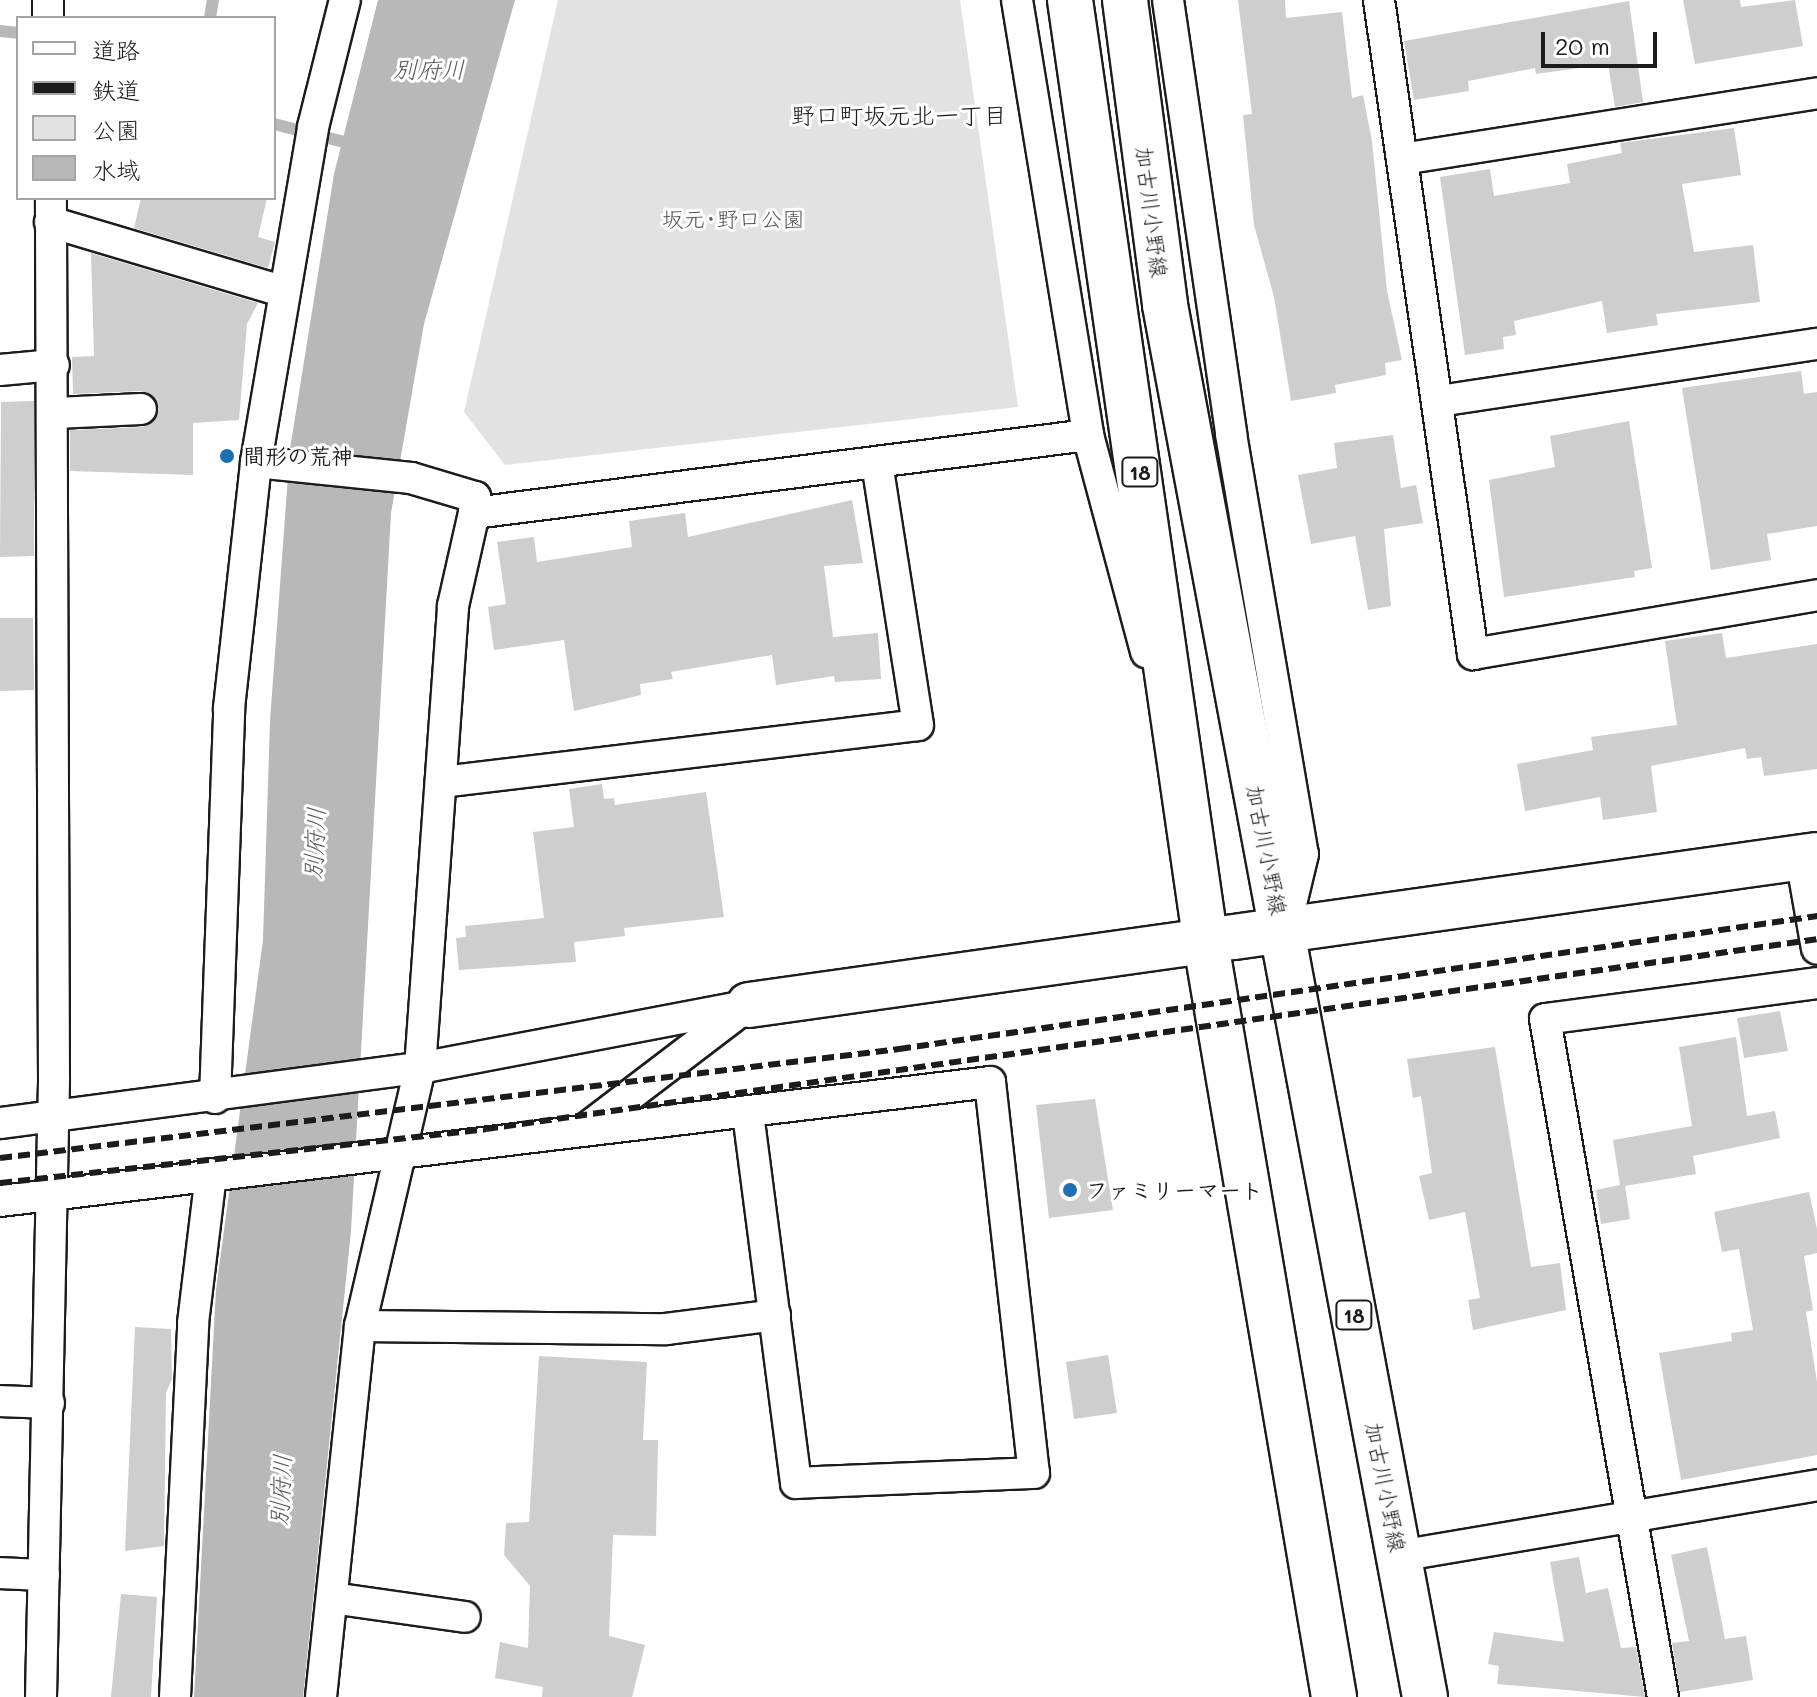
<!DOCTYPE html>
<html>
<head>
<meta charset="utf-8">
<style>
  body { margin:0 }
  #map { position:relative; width:1817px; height:1697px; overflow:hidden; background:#fff; font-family:Mali,"Klee One",sans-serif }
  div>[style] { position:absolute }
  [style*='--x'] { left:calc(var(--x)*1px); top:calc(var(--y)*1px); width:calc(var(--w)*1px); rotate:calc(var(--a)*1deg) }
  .green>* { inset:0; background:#e2e2e2 }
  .water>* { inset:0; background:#b8b8b8 }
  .stream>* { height:12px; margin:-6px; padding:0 6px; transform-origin:6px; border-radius:6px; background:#b8b8b8 }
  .building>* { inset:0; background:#cecece }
  .roads { filter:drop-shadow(2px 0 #1c1c1c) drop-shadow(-2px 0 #1c1c1c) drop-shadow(0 2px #1c1c1c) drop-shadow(0 -2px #1c1c1c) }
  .street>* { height:30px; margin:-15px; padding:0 15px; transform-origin:15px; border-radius:15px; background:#fff }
  .secondary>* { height:44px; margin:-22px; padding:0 22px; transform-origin:22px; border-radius:22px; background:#fff }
  .primary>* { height:44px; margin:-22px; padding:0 22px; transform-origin:22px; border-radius:22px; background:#fff }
  .rail>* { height:6px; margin-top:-3px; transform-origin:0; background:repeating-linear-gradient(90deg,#1c1c1c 0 12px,transparent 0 18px) }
  .dots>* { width:22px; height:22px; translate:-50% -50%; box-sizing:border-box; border:4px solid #fff; border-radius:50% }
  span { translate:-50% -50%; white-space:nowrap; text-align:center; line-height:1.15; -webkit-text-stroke:6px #fff; paint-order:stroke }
  .shield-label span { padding:2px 6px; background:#fff; border:2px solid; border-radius:6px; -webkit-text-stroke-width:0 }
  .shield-label { font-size:20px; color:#1c1c1c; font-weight:700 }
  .street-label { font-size:22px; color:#1c1c1c }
  .park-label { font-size:22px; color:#575757 }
  .poi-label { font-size:22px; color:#1c1c1c; font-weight:700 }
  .left { translate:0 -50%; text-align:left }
  .water-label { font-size:24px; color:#5a5a5a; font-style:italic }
  .neighbourhood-label { font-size:24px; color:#1c1c1c }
  .legend { position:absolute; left:16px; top:16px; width:260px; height:184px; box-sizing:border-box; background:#fff; border:2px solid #a4a4a4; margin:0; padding:10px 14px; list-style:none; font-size:24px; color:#1c1c1c }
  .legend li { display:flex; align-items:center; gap:16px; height:40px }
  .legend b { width:40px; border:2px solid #a4a4a4 }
  .scale { position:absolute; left:1541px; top:32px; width:116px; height:36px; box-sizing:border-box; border:4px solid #1c1c1c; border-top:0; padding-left:10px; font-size:24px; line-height:28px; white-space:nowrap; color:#1c1c1c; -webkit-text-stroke:6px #fff; paint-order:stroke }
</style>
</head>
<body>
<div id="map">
  <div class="green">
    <div style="clip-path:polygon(558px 0,960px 0,1018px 407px,505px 465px,464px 412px)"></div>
  </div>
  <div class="water">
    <div style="clip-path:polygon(378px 0,515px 0,424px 324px,391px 513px,351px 1231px,303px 1697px,194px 1697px,216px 1290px,263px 940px,270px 721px,290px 449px,334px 174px)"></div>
  </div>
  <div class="stream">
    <div style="--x:210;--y:18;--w:18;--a:-81"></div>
    <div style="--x:0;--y:31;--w:18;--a:6"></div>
    <div style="--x:274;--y:124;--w:85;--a:14.4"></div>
  </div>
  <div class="building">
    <div style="clip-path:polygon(1238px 0,1285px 0,1286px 18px,1342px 12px,1352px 98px,1363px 95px,1372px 141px,1387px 291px,1402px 360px,1385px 363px,1386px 375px,1335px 385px,1336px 393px,1291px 401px,1274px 297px,1254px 225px,1243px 115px,1252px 114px)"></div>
    <div style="clip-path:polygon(1683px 0,1740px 0,1741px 7px,1795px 0,1803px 46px,1695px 64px)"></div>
    <div style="clip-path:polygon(1629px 1px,1643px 102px,1615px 107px,1608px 64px,1536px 74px,1535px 68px,1468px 81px,1469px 91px,1414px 100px,1404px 41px)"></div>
    <div style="clip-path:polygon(1734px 128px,1741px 175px,1682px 184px,1694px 252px,1753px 245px,1760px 302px,1656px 314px,1658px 325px,1607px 333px,1602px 301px,1514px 321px,1516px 335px,1503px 337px,1504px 349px,1465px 355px,1440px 177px,1490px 169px,1494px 196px,1570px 183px,1567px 164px,1622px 153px,1620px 143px)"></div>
    <div style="clip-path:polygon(141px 198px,267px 198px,258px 237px,275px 242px,268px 268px,134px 228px)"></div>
    <div style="clip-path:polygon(91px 253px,258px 303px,247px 324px,239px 420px,193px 423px,193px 475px,70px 471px,70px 430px,143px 427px,159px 409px,141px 391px,73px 394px,72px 357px,94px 356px)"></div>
    <div style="clip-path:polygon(1801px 371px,1804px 394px,1817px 392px,1817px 526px,1767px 534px,1771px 560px,1711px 570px,1682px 388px)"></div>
    <div style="clip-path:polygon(34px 401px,34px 556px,0 557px,1px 402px)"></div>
    <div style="clip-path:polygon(1629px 421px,1652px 568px,1634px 571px,1635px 577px,1504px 597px,1489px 480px,1555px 467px,1550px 436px)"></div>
    <div style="clip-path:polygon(1393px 435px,1401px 488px,1416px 485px,1423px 523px,1384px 529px,1391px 606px,1368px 610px,1355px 536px,1311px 544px,1298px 475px,1337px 468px,1334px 443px)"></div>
    <div style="clip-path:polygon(852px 500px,863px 563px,824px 566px,833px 637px,878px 633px,881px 679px,835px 682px,834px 676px,776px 685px,772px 655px,671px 672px,673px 679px,640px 684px,641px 695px,574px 711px,564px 640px,494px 650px,488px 607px,506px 604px,497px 542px,534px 537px,537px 562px,632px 547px,629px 521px,685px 513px,688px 537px)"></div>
    <div style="clip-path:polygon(0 618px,33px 618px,34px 690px,0 691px)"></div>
    <div style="clip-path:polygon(1722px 633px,1726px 658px,1817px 644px,1817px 769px,1764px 776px,1761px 757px,1747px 759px,1745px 748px,1651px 766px,1657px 812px,1603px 820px,1600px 797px,1525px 811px,1517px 764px,1593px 750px,1591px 737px,1677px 725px,1665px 641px)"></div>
    <div style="clip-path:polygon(602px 784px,604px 799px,614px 798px,615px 805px,706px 792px,724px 917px,624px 928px,625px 936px,574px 942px,576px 962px,459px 970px,456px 938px,466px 937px,465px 926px,544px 918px,533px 832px,574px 827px,569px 789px)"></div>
    <div style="clip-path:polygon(1780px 1011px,1788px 1051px,1744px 1058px,1737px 1018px)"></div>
    <div style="clip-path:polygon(1736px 1037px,1747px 1116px,1775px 1111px,1780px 1138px,1693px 1156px,1696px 1174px,1625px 1186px,1630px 1219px,1601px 1224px,1596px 1190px,1620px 1185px,1613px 1140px,1692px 1126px,1679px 1047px)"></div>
    <div style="clip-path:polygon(1495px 1047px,1531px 1267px,1560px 1263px,1566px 1310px,1473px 1330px,1468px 1300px,1480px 1298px,1465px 1212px,1429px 1220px,1419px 1176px,1432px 1173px,1421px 1096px,1413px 1098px,1407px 1059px)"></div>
    <div style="clip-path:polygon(1095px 1099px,1113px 1210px,1049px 1218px,1036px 1105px)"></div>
    <div style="clip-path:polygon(1809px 1192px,1817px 1229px,1817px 1253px,1804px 1256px,1813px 1310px,1806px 1312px,1817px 1382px,1817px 1455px,1681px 1480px,1659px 1353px,1732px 1341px,1731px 1333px,1753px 1330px,1739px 1249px,1722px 1252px,1714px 1212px)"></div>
    <div style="clip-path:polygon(135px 1327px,171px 1329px,172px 1379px,166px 1393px,164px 1546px,125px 1551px)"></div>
    <div style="clip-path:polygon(1108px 1355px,1117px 1413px,1074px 1419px,1066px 1362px)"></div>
    <div style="clip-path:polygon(539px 1356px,647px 1362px,643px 1440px,658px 1440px,656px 1536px,613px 1535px,609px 1636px,645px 1645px,632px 1697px,542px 1697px,543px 1687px,495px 1678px,500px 1642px,528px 1648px,530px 1586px,504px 1555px,506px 1523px,529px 1522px)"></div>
    <div style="clip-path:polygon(1707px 1547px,1725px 1639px,1746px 1636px,1753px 1680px,1680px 1692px,1672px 1643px,1689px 1641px,1671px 1555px)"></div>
    <div style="clip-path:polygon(1579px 1557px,1586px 1593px,1608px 1588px,1621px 1648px,1636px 1647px,1645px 1697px,1497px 1684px,1499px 1666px,1488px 1664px,1494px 1632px,1564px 1642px,1550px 1562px)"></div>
    <div style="clip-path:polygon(121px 1594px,157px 1597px,151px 1697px,111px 1697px)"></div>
  </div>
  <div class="roads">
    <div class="street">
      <div style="--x:48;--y:0;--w:18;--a:90"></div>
      <div style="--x:1017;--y:0;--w:441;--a:80.7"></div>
      <div style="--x:1088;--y:435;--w:225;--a:75"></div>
      <div style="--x:1168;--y:0;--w:439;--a:81.7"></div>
      <div style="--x:1231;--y:434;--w:426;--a:80.3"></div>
      <div style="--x:1303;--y:854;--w:73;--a:103.5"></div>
      <div style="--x:1379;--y:0;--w:661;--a:81.82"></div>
      <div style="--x:1473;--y:654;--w:349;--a:-9.7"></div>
      <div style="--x:1402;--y:159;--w:420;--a:-9"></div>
      <div style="--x:50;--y:222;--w:242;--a:16.6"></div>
      <div style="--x:0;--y:370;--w:54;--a:-5.3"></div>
      <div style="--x:1439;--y:401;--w:382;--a:-8.6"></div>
      <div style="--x:56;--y:413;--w:85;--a:-2.7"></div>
      <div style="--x:256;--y:462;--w:156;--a:5.9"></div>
      <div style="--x:411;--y:478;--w:67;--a:16.5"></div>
      <div style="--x:475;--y:497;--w:16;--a:94"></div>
      <div style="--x:441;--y:782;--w:480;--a:-6.8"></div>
      <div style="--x:918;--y:725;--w:264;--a:-98.9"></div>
      <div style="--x:1801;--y:858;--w:92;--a:80"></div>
      <div style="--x:215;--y:1098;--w:390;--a:-87.9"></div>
      <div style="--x:229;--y:708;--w:247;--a:-83.7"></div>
      <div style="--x:256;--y:462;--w:340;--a:-80.3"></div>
      <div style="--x:313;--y:127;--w:131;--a:-75.9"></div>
      <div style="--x:0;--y:1123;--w:424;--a:-7.5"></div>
      <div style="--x:420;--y:1068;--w:335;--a:-10.8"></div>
      <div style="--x:583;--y:1131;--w:200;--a:-37.3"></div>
      <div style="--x:0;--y:1201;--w:997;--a:-6.85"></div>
      <div style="--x:990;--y:1082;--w:393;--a:83.6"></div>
      <div style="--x:1034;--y:1473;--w:238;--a:177.6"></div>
      <div style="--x:796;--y:1483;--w:375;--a:-97.4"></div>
      <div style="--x:360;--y:1326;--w:306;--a:0.6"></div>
      <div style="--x:666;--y:1329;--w:110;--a:-7.3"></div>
      <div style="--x:0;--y:1401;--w:49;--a:2.3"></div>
      <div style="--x:1399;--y:1556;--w:424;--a:-9.6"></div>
      <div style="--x:0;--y:1573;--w:44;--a:2.6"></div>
      <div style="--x:332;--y:1598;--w:134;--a:8.1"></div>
      <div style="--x:41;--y:1697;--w:618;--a:-88.79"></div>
      <div style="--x:54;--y:1079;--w:881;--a:-90.2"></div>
      <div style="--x:175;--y:1697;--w:374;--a:-87.2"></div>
      <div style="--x:193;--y:1323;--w:150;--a:-83.1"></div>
      <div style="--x:321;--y:1697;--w:373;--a:-84"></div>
      <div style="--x:360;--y:1326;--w:265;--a:-76.9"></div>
      <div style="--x:420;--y:1068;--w:463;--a:-85.9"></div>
      <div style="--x:453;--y:606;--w:95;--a:-77.3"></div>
      <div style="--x:474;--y:513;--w:619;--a:-7.24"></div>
      <div style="--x:1663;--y:1697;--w:688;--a:-99.87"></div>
      <div style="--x:1545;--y:1019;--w:274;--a:-7.5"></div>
    </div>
    <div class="secondary">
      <div style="--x:749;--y:1005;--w:1078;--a:-7.99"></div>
    </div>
    <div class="primary">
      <div style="--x:1070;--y:0;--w:954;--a:81.8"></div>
      <div style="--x:1206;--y:944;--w:764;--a:80.35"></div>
      <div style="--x:1125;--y:0;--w:308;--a:82.5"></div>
      <div style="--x:1165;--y:305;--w:1416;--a:79.42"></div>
    </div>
  </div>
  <div class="rail">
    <div style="--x:0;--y:1158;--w:906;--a:-6.91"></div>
    <div style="--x:899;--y:1049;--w:928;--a:-8.24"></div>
    <div style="--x:0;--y:1183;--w:489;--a:-6.3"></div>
    <div style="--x:486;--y:1129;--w:1344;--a:-8.12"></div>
  </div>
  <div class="dots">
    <div style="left:227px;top:456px;background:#1f6fb2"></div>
    <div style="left:1070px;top:1190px;background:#1f6fb2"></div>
  </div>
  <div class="shield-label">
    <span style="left:1140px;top:472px">18</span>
    <span style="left:1354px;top:1315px">18</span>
  </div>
  <div class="street-label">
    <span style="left:1152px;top:212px;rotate:83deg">加古川小野線</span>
    <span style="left:1267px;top:850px;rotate:79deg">加古川小野線</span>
    <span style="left:1386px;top:1487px;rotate:79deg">加古川小野線</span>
  </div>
  <div class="park-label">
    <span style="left:733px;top:219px">坂元･野口公園</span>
  </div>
  <div class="poi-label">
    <span class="left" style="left:243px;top:456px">間形の荒神</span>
    <span class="left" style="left:1086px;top:1190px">ファミリーマート</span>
  </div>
  <div class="water-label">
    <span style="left:429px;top:69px">別府川</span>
    <span style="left:314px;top:843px;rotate:-87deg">別府川</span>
    <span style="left:280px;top:1490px;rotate:-87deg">別府川</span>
  </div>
  <div class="neighbourhood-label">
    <span style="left:899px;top:115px">野口町坂元北一丁目</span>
  </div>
  <ul class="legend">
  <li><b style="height:10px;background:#fff"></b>道路</li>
  <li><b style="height:10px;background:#1c1c1c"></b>鉄道</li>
  <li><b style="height:22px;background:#e2e2e2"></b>公園</li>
  <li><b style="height:22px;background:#b8b8b8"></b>水域</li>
  </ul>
  <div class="scale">20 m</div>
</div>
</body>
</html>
